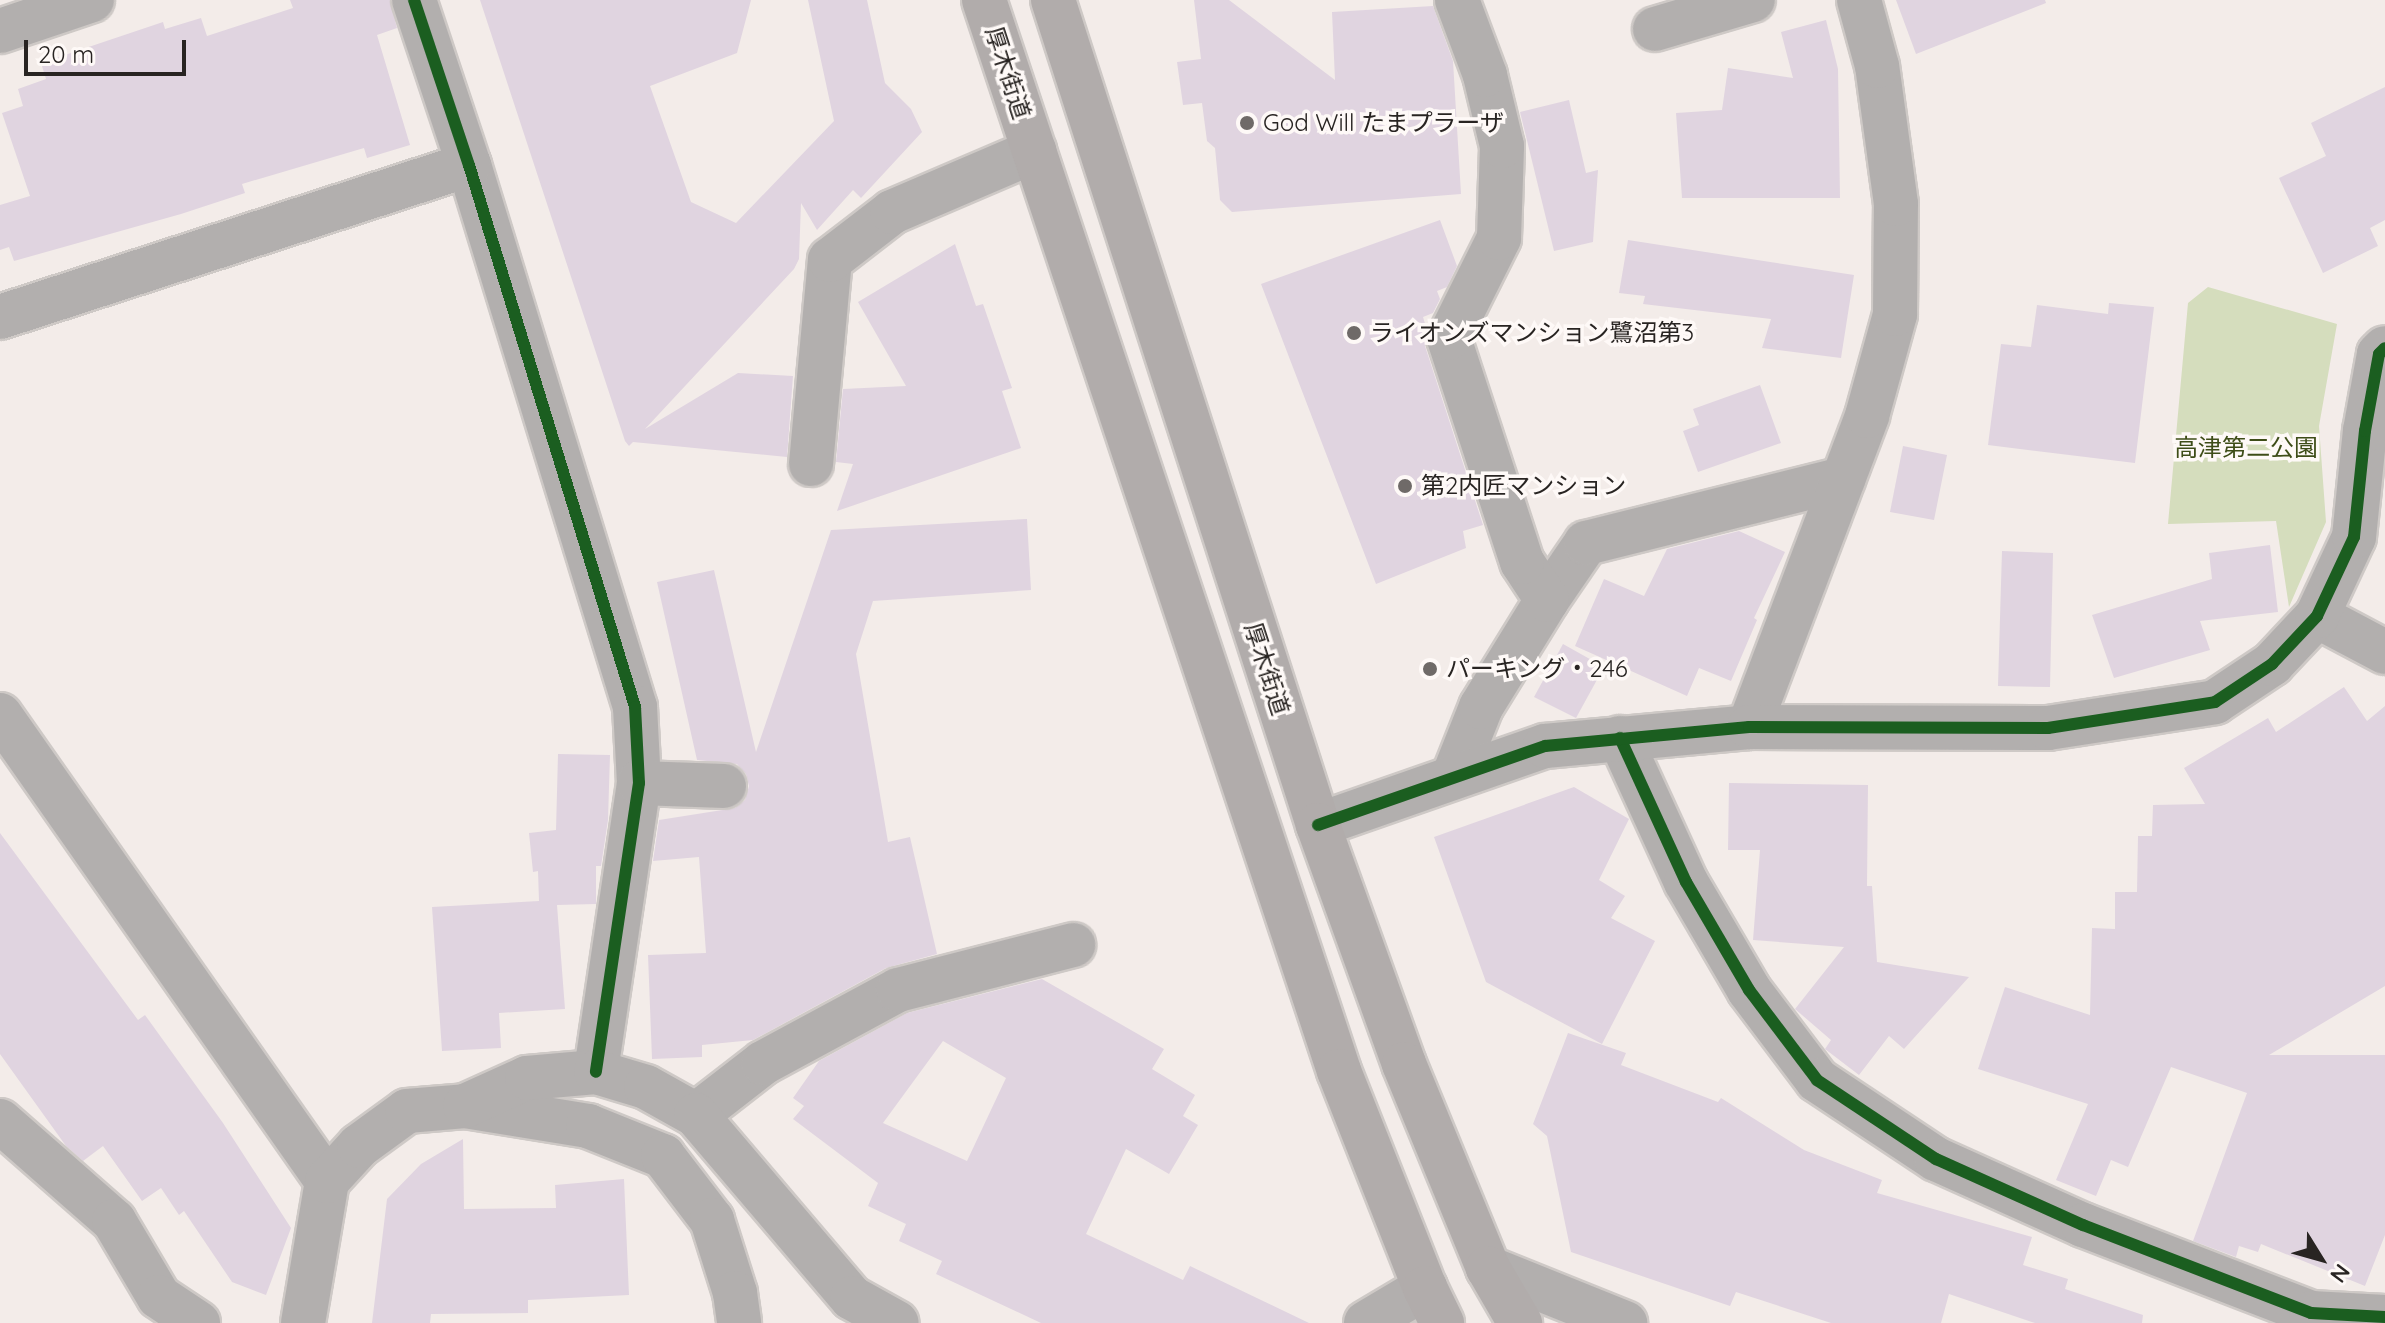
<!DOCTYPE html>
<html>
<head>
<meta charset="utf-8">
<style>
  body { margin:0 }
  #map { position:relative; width:2385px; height:1323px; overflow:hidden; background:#f3ece9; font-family:Quicksand,"Noto Sans JP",sans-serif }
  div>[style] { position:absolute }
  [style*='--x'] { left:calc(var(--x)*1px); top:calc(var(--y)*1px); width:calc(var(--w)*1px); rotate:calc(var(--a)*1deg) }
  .green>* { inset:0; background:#d5ddbd }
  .building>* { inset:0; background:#e0d4e0 }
  .roads { filter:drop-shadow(2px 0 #cec9c6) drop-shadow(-2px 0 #cec9c6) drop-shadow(0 2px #cec9c6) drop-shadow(0 -2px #cec9c6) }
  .minor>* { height:44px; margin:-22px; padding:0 22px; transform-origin:22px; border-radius:22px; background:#b2afae }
  .highway>* { height:44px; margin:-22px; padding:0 22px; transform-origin:22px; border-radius:22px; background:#b1acab }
  .cycleway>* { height:12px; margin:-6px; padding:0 6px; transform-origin:6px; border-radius:6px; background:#1b5e20 }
  .dots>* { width:22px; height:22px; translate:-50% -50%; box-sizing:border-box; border:4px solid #fef9f7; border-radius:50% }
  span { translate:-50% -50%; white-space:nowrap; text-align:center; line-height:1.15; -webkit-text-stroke:7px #fef9f7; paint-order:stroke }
  .street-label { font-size:24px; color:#282422 }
  .poi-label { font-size:24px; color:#282422 }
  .left { translate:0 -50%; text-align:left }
  .park-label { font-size:24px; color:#3e4d18 }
  .north { position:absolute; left:2281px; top:1219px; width:80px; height:80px; -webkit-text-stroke:6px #fef9f7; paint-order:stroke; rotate:127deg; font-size:22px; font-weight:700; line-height:32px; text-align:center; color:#282422 }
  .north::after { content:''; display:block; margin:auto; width:28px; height:36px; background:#282422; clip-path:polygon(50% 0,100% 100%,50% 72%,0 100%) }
  .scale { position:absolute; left:24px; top:40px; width:162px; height:36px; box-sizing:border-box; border:4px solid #282422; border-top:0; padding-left:10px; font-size:24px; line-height:28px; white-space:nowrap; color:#282422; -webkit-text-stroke:6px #fef9f7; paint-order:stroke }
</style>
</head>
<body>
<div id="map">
  <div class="green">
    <div style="clip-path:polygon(2208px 287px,2337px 324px,2319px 426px,2326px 522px,2289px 607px,2276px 521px,2168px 524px,2188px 303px)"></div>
  </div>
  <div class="building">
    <div style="clip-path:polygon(290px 0,390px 0,397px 28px,377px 35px,410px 145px,367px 158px,364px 148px,242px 184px,245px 193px,181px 214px,14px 261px,9px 247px,0 250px,0 205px,30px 196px,2px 113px,23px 106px,18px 89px,46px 79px,41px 63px,163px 22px,165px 29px,201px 18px,207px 36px,293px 8px)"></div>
    <div style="clip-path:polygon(480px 0,751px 0,737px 53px,650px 86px,691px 202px,736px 223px,834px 121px,808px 0,867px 0,885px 83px,911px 109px,922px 132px,861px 198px,853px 190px,817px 230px,801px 203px,799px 259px,794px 269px,645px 429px,738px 373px,793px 376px,787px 457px,633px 442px,629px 446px,625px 441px)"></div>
    <div style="clip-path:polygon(1194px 0,1229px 0,1335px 80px,1332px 12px,1433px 6px,1453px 61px,1461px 194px,1232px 212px,1220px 200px,1215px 148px,1207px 141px,1202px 103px,1183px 105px,1177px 62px,1201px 59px)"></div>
    <div style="clip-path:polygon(1896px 0,2045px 0,2046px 3px,1916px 54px)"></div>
    <div style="clip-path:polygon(1826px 20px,1838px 69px,1840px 198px,1682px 198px,1676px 113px,1722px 110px,1728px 68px,1793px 78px,1781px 32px)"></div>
    <div style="clip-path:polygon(2385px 87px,2385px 220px,2370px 228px,2378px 246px,2323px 273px,2279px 178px,2326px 156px,2311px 123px)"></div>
    <div style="clip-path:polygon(1569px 100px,1586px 173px,1598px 170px,1593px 242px,1554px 251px,1520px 112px)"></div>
    <div style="clip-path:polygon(1440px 220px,1457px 266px,1447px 287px,1437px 291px,1440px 299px,1433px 313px,1423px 317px,1426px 327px,1425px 346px,1483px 525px,1463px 531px,1466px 548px,1376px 584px,1261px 284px)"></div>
    <div style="clip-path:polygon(1628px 240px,1854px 275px,1841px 358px,1762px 348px,1771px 319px,1643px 304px,1645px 296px,1619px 293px)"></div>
    <div style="clip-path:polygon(955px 244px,976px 306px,983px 304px,1012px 388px,1002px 391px,1021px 448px,837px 511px,853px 464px,836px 462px,843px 389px,906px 386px,858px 302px)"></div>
    <div style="clip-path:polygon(2109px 303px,2154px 307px,2135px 463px,1988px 445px,2001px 344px,2031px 347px,2037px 305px,2108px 314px)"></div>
    <div style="clip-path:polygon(1760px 385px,1781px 443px,1698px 472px,1683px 431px,1699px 425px,1693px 409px)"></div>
    <div style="clip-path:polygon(1903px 446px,1947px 455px,1934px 520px,1890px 512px)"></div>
    <div style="clip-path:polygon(1027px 519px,1031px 590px,873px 601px,856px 654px,888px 842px,910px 837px,937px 954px,886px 968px,753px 1040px,702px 1045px,702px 1057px,652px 1059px,648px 955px,706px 953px,699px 857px,653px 861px,659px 820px,735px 808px,745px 800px,749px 786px,746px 774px,737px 764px,697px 760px,657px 582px,714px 570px,756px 752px,831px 530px)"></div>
    <div style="clip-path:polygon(1739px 531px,1785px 552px,1754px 618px,1757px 620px,1731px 681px,1699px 668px,1687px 696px,1575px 646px,1604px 579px,1644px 596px,1667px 549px)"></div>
    <div style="clip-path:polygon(2270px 545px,2278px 612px,2200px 621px,2210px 650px,2114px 678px,2092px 615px,2212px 579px,2209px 553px)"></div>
    <div style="clip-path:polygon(2002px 551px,2053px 553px,2050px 687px,1998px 686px)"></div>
    <div style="clip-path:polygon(1563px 644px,1604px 667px,1576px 718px,1534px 697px)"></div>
    <div style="clip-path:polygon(2344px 687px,2367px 721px,2385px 706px,2385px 986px,2269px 1055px,2385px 1055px,2385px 1235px,2365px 1286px,2261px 1244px,2258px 1252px,2239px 1246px,2236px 1257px,2193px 1241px,2247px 1093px,2171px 1067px,2128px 1167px,2111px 1160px,2096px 1196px,2056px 1180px,2088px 1104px,1978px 1069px,2005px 987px,2090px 1015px,2092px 928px,2115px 929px,2115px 892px,2137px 892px,2138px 836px,2152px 836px,2153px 805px,2205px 804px,2184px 768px,2268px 718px,2276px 732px)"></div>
    <div style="clip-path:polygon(558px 754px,610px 755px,608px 820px,601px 866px,596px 866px,596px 904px,557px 905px,565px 1009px,499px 1013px,501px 1048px,442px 1051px,432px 907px,539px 901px,538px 871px,533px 872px,529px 833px,556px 830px)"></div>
    <div style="clip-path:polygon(1729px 783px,1868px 785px,1867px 886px,1872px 886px,1877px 962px,1969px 977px,1904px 1049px,1889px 1036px,1859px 1075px,1825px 1049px,1831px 1040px,1795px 1009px,1844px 947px,1753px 940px,1760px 850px,1728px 850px)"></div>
    <div style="clip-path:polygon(1574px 787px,1629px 819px,1599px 880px,1625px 896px,1611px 918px,1655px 941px,1602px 1044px,1486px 982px,1434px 837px)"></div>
    <div style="clip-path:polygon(0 833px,138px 1020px,145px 1015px,223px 1123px,291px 1228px,266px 1295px,232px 1282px,184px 1211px,179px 1215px,161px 1188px,142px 1201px,103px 1146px,83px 1161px,66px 1146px,0 1054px)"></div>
    <div style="clip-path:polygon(evenodd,1042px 979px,1164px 1049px,1152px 1069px,1195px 1095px,1183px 1116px,1198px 1125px,1169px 1174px,1126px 1149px,1086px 1234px,1183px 1280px,1190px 1266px,1309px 1323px,1041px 1323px,936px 1274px,942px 1261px,899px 1241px,906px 1224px,868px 1206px,878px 1183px,793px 1119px,804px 1106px,793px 1098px,819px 1061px,907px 1013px,1042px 979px,943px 1041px,1006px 1078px,967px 1161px,883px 1123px,943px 1041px)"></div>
    <div style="clip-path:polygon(1568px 1033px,1626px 1053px,1621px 1065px,1718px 1102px,1721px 1098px,1804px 1150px,1882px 1180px,1877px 1193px,2032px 1237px,2023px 1265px,2068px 1279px,2065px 1289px,2143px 1315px,2142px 1323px,2035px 1323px,1949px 1294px,1941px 1323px,1831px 1323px,1736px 1292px,1730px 1306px,1571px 1252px,1547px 1136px,1533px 1124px)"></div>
    <div style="clip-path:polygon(463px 1139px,464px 1209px,556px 1208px,555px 1185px,624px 1179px,629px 1295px,528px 1300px,528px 1313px,431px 1314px,430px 1323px,372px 1323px,387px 1199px,421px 1164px)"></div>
  </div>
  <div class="roads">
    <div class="minor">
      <div style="--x:414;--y:0;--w:174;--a:71.6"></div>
      <div style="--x:469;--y:165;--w:567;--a:72.97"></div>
      <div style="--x:635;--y:707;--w:76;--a:87"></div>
      <div style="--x:639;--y:783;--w:292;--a:98.5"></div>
      <div style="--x:1655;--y:29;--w:102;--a:-16.5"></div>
      <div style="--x:0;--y:31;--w:97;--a:-18.6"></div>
      <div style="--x:0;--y:317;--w:493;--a:-18"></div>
      <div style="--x:811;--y:464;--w:205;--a:-84.7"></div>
      <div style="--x:830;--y:260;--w:78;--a:-37.7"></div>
      <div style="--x:892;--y:212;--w:155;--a:-23.2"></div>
      <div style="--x:1547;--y:600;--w:69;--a:-55.6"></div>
      <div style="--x:1586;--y:543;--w:265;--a:-14"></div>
      <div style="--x:2317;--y:616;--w:77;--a:27.9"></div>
      <div style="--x:0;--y:715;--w:569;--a:54.94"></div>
      <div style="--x:1749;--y:727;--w:333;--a:-69.2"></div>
      <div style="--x:1867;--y:416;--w:106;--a:-74.6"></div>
      <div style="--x:1895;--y:314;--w:110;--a:-89.5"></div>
      <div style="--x:1896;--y:204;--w:139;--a:-97.8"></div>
      <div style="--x:1877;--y:66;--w:68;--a:-105.3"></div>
      <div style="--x:1620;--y:738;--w:158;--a:65.4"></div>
      <div style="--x:1686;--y:882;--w:125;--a:59.7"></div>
      <div style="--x:1749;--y:990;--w:113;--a:52.9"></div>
      <div style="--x:1817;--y:1080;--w:143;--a:33.6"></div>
      <div style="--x:1936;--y:1159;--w:161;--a:24.2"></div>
      <div style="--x:2083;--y:1225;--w:244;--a:21.1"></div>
      <div style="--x:2311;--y:1313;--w:74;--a:3.1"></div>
      <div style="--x:1454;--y:775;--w:73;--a:-68.3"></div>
      <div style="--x:1481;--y:707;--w:126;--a:-58.3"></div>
      <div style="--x:1547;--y:600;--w:45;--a:-123.3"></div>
      <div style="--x:1522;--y:562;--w:236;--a:-108.1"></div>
      <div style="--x:1449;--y:338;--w:112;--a:-63.4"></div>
      <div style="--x:1499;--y:238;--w:92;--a:-88.1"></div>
      <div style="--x:1502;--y:146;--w:73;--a:-103.5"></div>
      <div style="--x:1485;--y:75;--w:80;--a:-110.5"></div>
      <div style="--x:639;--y:783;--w:85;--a:2"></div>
      <div style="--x:1318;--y:825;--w:240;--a:-19.2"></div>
      <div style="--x:1545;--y:746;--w:205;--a:-5.3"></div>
      <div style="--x:1749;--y:727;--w:299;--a:0.2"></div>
      <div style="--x:2048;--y:728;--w:169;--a:-8.8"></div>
      <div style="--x:2215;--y:702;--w:69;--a:-33.7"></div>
      <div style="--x:2272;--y:664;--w:66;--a:-46.8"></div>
      <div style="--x:2317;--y:616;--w:87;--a:-64.9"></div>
      <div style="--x:2354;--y:537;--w:107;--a:-84.1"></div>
      <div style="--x:2365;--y:431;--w:78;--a:-79.7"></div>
      <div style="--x:2379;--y:354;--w:8;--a:-45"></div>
      <div style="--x:465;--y:1106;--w:125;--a:9.2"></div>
      <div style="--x:588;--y:1126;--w:81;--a:21.8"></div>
      <div style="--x:663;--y:1156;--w:81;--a:52.6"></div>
      <div style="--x:712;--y:1220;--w:77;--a:72.5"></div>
      <div style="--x:735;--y:1293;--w:30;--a:82"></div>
      <div style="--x:696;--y:1115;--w:85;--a:-37.8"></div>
      <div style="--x:763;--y:1063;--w:153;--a:-28.4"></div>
      <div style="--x:898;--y:990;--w:181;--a:-14.4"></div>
      <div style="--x:0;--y:1121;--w:152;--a:41.3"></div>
      <div style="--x:114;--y:1221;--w:88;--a:59.4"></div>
      <div style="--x:159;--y:1297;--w:47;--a:33.7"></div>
      <div style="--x:1488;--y:1268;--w:148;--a:21.9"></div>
      <div style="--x:303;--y:1323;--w:144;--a:-80.4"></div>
      <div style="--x:327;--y:1181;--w:47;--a:-47.6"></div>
      <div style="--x:359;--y:1146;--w:59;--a:-36.1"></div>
      <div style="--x:407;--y:1111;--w:58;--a:-4.9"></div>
      <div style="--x:465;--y:1106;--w:68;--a:-24.3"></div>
      <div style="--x:527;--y:1078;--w:69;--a:-5"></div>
      <div style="--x:596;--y:1072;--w:52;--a:16.7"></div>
      <div style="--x:646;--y:1087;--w:57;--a:29.2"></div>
      <div style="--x:696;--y:1115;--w:240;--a:49.6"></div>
      <div style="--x:852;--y:1298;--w:51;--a:29.1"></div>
      <div style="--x:1366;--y:1323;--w:69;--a:-30.7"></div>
    </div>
    <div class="highway">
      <div style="--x:984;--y:0;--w:1128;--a:71.66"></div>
      <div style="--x:1339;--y:1071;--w:233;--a:68.4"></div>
      <div style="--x:1425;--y:1288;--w:39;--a:64"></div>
      <div style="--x:1053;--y:0;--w:867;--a:72.19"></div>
      <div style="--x:1318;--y:825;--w:254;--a:70.2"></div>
      <div style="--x:1404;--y:1064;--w:221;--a:67.6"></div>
      <div style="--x:1488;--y:1268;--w:64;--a:59.8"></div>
    </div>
  </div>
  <div class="cycleway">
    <div style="--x:414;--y:0;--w:174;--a:71.6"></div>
    <div style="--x:469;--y:165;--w:567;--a:72.97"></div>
    <div style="--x:635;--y:707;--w:76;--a:87"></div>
    <div style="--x:639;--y:783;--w:292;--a:98.5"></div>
    <div style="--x:1620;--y:738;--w:158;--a:65.4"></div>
    <div style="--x:1686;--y:882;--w:125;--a:59.7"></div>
    <div style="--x:1749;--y:990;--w:113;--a:52.9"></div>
    <div style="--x:1817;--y:1080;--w:143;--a:33.6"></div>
    <div style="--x:1936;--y:1159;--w:161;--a:24.2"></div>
    <div style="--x:2083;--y:1225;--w:244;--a:21.1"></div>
    <div style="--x:2311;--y:1313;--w:74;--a:3.1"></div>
    <div style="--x:1318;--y:825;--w:240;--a:-19.2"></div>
    <div style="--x:1545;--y:746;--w:205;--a:-5.3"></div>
    <div style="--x:1749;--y:727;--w:299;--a:0.2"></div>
    <div style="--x:2048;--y:728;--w:169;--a:-8.8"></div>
    <div style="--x:2215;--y:702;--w:69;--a:-33.7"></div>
    <div style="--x:2272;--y:664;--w:66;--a:-46.8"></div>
    <div style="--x:2317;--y:616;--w:87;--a:-64.9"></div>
    <div style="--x:2354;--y:537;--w:107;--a:-84.1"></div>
    <div style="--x:2365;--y:431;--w:78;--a:-79.7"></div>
    <div style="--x:2379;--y:354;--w:8;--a:-45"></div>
  </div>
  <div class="dots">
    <div style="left:1247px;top:123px;background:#6f6a68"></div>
    <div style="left:1354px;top:333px;background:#6f6a68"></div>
    <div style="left:1405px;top:486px;background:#6f6a68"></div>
    <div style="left:1430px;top:669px;background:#6f6a68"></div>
  </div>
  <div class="street-label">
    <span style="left:1008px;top:73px;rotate:72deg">厚木街道</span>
    <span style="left:1267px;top:669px;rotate:72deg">厚木街道</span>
  </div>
  <div class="poi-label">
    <span class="left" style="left:1263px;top:123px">God Will たまプラーザ</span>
    <span class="left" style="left:1370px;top:333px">ライオンズマンション鷺沼第3</span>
    <span class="left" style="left:1421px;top:486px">第2内匠マンション</span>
    <span class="left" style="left:1446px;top:669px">パーキング・246</span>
  </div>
  <div class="park-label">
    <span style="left:2246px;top:448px">高津第二公園</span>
  </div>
  <div class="north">N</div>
  <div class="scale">20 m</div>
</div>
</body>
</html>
